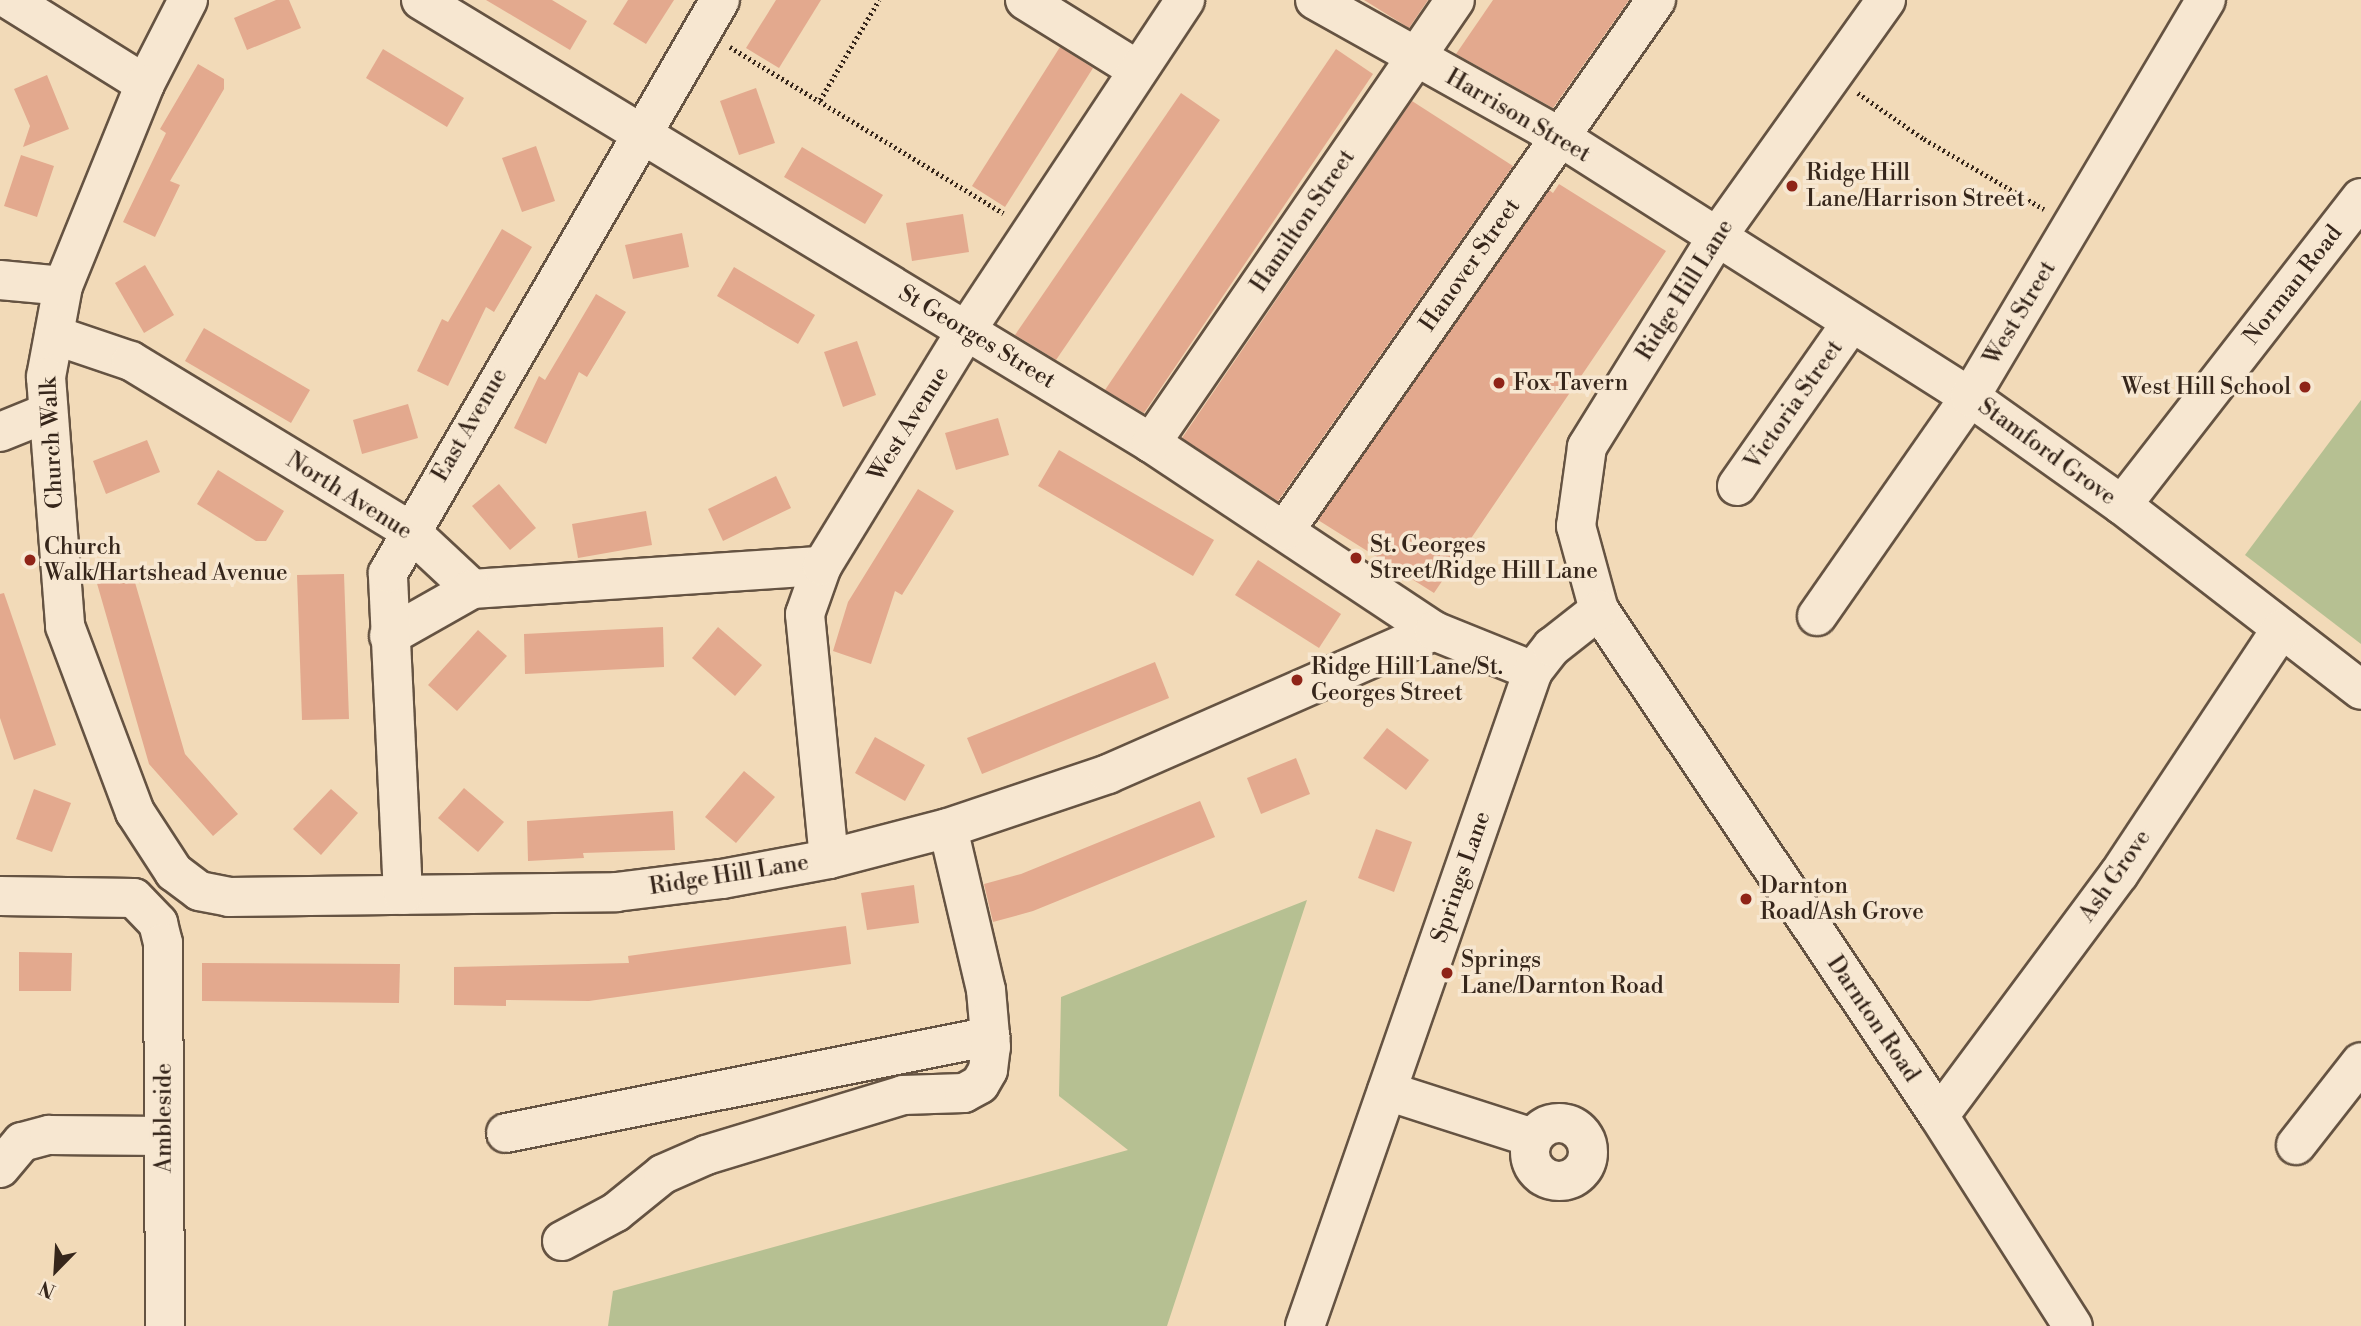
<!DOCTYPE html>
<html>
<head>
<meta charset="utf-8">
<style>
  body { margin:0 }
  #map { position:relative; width:2361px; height:1326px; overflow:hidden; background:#f2dab8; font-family:"Libre Bodoni",serif }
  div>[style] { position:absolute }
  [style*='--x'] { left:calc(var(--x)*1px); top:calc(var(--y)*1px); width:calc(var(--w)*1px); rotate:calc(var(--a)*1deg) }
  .green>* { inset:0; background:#b6c092 }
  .building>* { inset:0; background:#e3a98e }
  .path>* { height:4.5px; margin-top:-2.25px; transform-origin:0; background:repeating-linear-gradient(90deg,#36261b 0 2px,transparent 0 5.5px) }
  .roads { filter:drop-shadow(2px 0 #655342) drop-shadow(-2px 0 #655342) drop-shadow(0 2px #655342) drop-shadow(0 -2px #655342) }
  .minor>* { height:38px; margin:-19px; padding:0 19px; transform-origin:19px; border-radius:19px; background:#f7e7d1 }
  .minor>.ring { margin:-19px; padding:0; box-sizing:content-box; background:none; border:38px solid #f7e7d1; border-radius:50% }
  .dots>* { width:19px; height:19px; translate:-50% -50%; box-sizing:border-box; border:4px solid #f7e7d1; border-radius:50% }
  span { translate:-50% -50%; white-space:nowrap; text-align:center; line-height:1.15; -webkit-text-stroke:7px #f7e7d1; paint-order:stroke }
  .street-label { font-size:23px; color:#36261b }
  .poi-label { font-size:23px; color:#36261b }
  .left { translate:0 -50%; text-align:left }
  .right { translate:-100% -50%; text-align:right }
  .north { position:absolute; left:21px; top:1235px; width:70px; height:70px; -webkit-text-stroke:5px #f7e7d1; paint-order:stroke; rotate:204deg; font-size:19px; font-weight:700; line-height:28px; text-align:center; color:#36261b }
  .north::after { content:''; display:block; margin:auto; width:24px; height:32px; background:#36261b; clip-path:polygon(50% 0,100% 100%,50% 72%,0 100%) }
</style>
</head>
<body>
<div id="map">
  <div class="green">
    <div style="clip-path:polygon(2361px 400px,2361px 644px,2245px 555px)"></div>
    <div style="clip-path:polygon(1307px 900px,1167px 1326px,608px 1326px,613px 1291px,1128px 1150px,1059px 1096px,1061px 997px)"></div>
  </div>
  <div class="building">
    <div style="clip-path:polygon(276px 0,289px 0,301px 28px,247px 50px,234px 18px)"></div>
    <div style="clip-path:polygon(486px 0,552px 0,587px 21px,570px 50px)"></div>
    <div style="clip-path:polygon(628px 0,674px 0,646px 44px,613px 24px)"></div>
    <div style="clip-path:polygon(776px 0,821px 0,779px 68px,746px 48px)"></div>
    <div style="clip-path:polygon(1364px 0,1428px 0,1409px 28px)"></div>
    <div style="clip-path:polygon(1493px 0,1629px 0,1553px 108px,1456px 54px)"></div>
    <div style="clip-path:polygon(1060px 47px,1093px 68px,1005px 207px,972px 186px)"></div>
    <div style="clip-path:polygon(383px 49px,464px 98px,447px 127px,366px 78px)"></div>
    <div style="clip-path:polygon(1336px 49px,1373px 74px,1144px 413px,1105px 390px)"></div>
    <div style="clip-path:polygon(198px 64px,224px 79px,224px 89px,170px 181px,180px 185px,155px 237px,123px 222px,166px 133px,160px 129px)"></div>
    <div style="clip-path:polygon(47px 75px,69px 129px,23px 147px,30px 126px,14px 89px)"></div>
    <div style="clip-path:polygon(756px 88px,775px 143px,739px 155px,720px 101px)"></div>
    <div style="clip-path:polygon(1181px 93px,1220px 120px,1056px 360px,1015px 335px)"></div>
    <div style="clip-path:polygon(1412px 101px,1513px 166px,1278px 501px,1182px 438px)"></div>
    <div style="clip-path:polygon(536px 146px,555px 201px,522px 212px,502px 158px)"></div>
    <div style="clip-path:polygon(802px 147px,883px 195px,865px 224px,784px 177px)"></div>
    <div style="clip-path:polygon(21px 155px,54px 166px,37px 217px,4px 206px)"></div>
    <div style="clip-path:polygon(1559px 184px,1666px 251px,1434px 593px,1318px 520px,1549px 190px,1553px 193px)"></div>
    <div style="clip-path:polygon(963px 214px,969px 252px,912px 261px,906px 223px)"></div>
    <div style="clip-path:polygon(502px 229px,532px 247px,494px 312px,486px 307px,448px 386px,417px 371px,442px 319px,448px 322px)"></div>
    <div style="clip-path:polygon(682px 233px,689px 267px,633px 279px,625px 245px)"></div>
    <div style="clip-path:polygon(145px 265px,174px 315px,144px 333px,115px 283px)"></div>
    <div style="clip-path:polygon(734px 267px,815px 315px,798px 344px,717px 296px)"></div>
    <div style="clip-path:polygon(596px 294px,626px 312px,587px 377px,579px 372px,546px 444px,514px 428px,539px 376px,545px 380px)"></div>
    <div style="clip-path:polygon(204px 328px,310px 390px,291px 423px,185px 361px)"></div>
    <div style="clip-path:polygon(857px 341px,876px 395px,843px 407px,824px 352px)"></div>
    <div style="clip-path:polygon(408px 404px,418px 438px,362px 454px,353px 420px)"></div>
    <div style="clip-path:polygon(998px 418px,1009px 455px,956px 470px,945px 433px)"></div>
    <div style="clip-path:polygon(147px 440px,160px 472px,106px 494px,93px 461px)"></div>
    <div style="clip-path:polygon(1059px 450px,1214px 540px,1193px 576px,1038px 486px)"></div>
    <div style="clip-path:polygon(218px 470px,284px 511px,266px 541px,256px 541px,197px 504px)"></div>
    <div style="clip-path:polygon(776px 476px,791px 508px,723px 541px,708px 509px)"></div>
    <div style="clip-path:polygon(499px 484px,536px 528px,510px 550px,472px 506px)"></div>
    <div style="clip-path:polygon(918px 489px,954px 511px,902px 595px,895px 591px,871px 664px,833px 651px,848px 602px)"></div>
    <div style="clip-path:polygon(646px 511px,652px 545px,578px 558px,572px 524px)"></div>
    <div style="clip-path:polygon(1258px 560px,1341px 614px,1319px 648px,1235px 595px)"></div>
    <div style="clip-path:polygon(344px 574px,349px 719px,302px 720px,297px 575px)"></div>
    <div style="clip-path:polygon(134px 579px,185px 754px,238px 814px,213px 836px,149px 764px,96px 580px)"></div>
    <div style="clip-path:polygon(4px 593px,56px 745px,14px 760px,0 718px,0 594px)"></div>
    <div style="clip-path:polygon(663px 627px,664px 667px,525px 674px,524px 634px)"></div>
    <div style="clip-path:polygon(718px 627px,762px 665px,735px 696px,692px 658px)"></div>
    <div style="clip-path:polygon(478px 630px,507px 656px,457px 711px,428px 685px)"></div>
    <div style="clip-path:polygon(1155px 662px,1169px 698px,982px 774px,967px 738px)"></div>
    <div style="clip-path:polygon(1387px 728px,1429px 760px,1406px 790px,1363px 758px)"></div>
    <div style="clip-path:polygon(875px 737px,925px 765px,905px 801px,855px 773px)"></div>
    <div style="clip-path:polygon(1296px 758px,1310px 794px,1261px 814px,1247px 778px)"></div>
    <div style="clip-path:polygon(744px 771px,775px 797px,736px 843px,705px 817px)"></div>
    <div style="clip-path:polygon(464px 788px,504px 822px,478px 852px,438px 818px)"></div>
    <div style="clip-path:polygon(34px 789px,71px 803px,52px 852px,16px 839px)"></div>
    <div style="clip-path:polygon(331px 789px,358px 813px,321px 855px,293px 829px)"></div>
    <div style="clip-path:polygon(1200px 801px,1215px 837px,1033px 911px,993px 922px,984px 884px,1021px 874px)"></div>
    <div style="clip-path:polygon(673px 811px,675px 850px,583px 853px,584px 858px,528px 861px,527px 821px)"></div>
    <div style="clip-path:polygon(1376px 829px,1412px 842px,1394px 892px,1358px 878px)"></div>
    <div style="clip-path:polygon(914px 885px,919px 923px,867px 930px,861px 893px)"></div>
    <div style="clip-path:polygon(846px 926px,851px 964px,589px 1001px,506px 1000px,506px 1006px,454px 1005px,454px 967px,629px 963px,628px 956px)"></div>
    <div style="clip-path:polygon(19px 952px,72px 953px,71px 991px,19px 991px)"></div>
    <div style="clip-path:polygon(202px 963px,400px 964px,399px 1003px,202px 1001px)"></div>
  </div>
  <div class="path">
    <div style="--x:730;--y:47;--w:320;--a:31.3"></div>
    <div style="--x:1858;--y:93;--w:80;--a:34.9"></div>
    <div style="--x:1924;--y:139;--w:139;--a:30.3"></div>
    <div style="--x:820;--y:100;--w:116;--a:-59.5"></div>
  </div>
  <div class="roads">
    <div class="minor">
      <div style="--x:10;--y:0;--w:159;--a:31.9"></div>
      <div style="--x:188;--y:0;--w:94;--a:117.1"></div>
      <div style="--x:145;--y:84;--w:218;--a:112.1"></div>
      <div style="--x:63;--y:286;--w:93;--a:100.6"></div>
      <div style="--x:46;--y:377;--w:250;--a:85.6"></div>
      <div style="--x:65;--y:626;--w:199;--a:69.4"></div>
      <div style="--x:135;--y:812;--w:72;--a:57"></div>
      <div style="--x:174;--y:872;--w:31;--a:37"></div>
      <div style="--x:199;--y:891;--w:31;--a:11"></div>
      <div style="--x:229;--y:897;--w:387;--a:-0.7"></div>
      <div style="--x:616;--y:892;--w:107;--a:-7"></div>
      <div style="--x:722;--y:879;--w:109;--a:-10.6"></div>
      <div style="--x:829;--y:859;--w:123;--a:-14.6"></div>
      <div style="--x:948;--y:828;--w:169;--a:-18.6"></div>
      <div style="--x:1108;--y:774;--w:356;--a:-23.7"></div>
      <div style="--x:421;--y:0;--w:854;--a:31.25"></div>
      <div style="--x:1151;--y:443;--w:340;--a:33.6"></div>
      <div style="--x:1434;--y:631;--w:107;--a:22"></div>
      <div style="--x:1025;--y:0;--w:133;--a:31.8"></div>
      <div style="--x:1315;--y:0;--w:281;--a:29.2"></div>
      <div style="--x:1560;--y:137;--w:485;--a:32.4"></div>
      <div style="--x:1970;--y:397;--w:186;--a:35.4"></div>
      <div style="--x:2122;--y:505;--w:302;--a:37.7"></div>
      <div style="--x:1886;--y:0;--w:291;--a:125.5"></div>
      <div style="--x:1717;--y:237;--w:247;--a:121.8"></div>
      <div style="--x:1587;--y:447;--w:80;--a:97.9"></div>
      <div style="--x:1576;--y:526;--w:87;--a:74.7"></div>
      <div style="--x:1599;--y:610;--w:610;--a:56.1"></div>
      <div style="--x:1939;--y:1116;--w:249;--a:57.5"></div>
      <div style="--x:0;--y:280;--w:63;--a:5.4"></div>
      <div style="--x:54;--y:335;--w:81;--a:18.7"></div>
      <div style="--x:131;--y:361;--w:325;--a:31.3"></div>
      <div style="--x:409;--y:530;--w:86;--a:43.1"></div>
      <div style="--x:472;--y:589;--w:351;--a:-3.8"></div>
      <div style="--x:0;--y:432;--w:51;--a:-22"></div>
      <div style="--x:1151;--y:443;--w:537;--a:-55.54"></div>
      <div style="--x:1737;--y:486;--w:199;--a:-55"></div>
      <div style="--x:2122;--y:505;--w:389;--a:-52.1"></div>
      <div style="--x:1285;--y:530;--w:647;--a:-55.01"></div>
      <div style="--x:1817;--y:616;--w:267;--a:-55.1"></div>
      <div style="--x:1970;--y:397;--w:462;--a:-59.3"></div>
      <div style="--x:389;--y:636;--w:95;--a:-29.5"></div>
      <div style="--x:829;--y:859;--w:246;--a:-95.6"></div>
      <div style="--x:805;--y:614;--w:51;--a:-70.5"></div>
      <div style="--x:822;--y:566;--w:276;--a:-58.5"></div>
      <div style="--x:966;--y:331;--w:397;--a:-56.5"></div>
      <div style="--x:403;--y:895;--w:322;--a:-92.7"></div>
      <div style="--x:388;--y:573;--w:662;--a:-59.91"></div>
      <div style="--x:0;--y:896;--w:134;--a:0.9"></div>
      <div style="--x:134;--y:898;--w:35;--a:46"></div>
      <div style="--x:158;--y:923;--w:21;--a:76"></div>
      <div style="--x:163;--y:943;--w:383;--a:89.7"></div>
      <div style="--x:1387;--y:1091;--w:153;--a:17.8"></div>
      <div style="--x:1939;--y:1116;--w:302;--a:-53.4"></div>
      <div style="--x:2119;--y:874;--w:294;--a:-56.5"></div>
      <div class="ring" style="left:1530px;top:1123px;width:20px;height:20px"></div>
      <div style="--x:506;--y:1133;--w:494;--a:-11.3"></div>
      <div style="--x:2296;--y:1145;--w:105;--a:-51.9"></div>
      <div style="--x:0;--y:1168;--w:34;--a:-50"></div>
      <div style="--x:22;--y:1142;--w:28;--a:-15"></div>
      <div style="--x:49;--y:1135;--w:115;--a:0.5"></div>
      <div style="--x:562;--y:1241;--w:61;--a:-28.2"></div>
      <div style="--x:616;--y:1212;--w:60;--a:-39"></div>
      <div style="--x:663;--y:1174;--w:47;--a:-23.8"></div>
      <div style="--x:706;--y:1155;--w:206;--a:-16.9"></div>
      <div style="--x:903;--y:1095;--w:61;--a:-1.9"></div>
      <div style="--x:964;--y:1093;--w:18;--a:-29"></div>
      <div style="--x:980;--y:1084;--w:16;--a:-60"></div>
      <div style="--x:988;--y:1070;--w:23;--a:-83"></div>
      <div style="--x:991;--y:1047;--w:57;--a:-95"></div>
      <div style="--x:986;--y:990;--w:166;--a:-103.2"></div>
      <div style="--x:1305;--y:1326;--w:694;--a:-70.81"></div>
      <div style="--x:1533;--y:671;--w:31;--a:-52"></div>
      <div style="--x:1552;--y:647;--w:60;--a:-38.2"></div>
    </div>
  </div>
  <div class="dots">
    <div style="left:1792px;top:186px;background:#8f2418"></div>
    <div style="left:1499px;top:383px;background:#8f2418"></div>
    <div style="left:2305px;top:387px;background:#8f2418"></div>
    <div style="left:1356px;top:558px;background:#8f2418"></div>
    <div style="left:30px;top:560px;background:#8f2418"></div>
    <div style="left:1297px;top:680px;background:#8f2418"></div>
    <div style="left:1746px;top:899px;background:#8f2418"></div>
    <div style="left:1447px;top:973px;background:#8f2418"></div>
  </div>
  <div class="street-label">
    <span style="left:1518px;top:116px;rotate:30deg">Harrison Street</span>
    <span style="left:1303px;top:221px;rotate:-56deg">Hamilton Street</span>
    <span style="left:1470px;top:265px;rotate:-55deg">Hanover Street</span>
    <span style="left:2293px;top:285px;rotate:-52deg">Norman Road</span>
    <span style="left:1685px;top:290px;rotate:-58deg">Ridge Hill Lane</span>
    <span style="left:2020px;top:313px;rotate:-59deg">West Street</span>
    <span style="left:977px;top:337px;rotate:31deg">St Georges Street</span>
    <span style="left:1794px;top:405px;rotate:-55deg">Victoria Street</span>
    <span style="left:909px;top:424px;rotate:-58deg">West Avenue</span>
    <span style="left:470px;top:425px;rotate:-60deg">East Avenue</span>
    <span style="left:52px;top:443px;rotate:-93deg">Church Walk</span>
    <span style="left:2047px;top:452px;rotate:36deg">Stamford Grove</span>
    <span style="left:349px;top:496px;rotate:32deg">North Avenue</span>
    <span style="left:729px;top:875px;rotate:-9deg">Ridge Hill Lane</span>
    <span style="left:2115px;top:876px;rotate:-55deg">Ash Grove</span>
    <span style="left:1461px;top:877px;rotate:-71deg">Springs Lane</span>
    <span style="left:1873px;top:1019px;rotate:56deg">Darnton Road</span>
    <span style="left:164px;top:1118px;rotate:-90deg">Ambleside</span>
  </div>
  <div class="poi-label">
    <span class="left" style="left:1806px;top:186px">Ridge Hill<br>Lane/Harrison Street</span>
    <span class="left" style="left:1513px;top:383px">Fox Tavern</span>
    <span class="right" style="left:2291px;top:387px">West Hill School</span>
    <span class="left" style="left:1370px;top:558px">St. Georges<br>Street/Ridge Hill Lane</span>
    <span class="left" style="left:44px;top:560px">Church<br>Walk/Hartshead Avenue</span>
    <span class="left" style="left:1311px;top:680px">Ridge Hill Lane/St.<br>Georges Street</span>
    <span class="left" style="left:1760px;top:899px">Darnton<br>Road/Ash Grove</span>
    <span class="left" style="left:1461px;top:973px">Springs<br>Lane/Darnton Road</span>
  </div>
  <div class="north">N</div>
</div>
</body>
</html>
